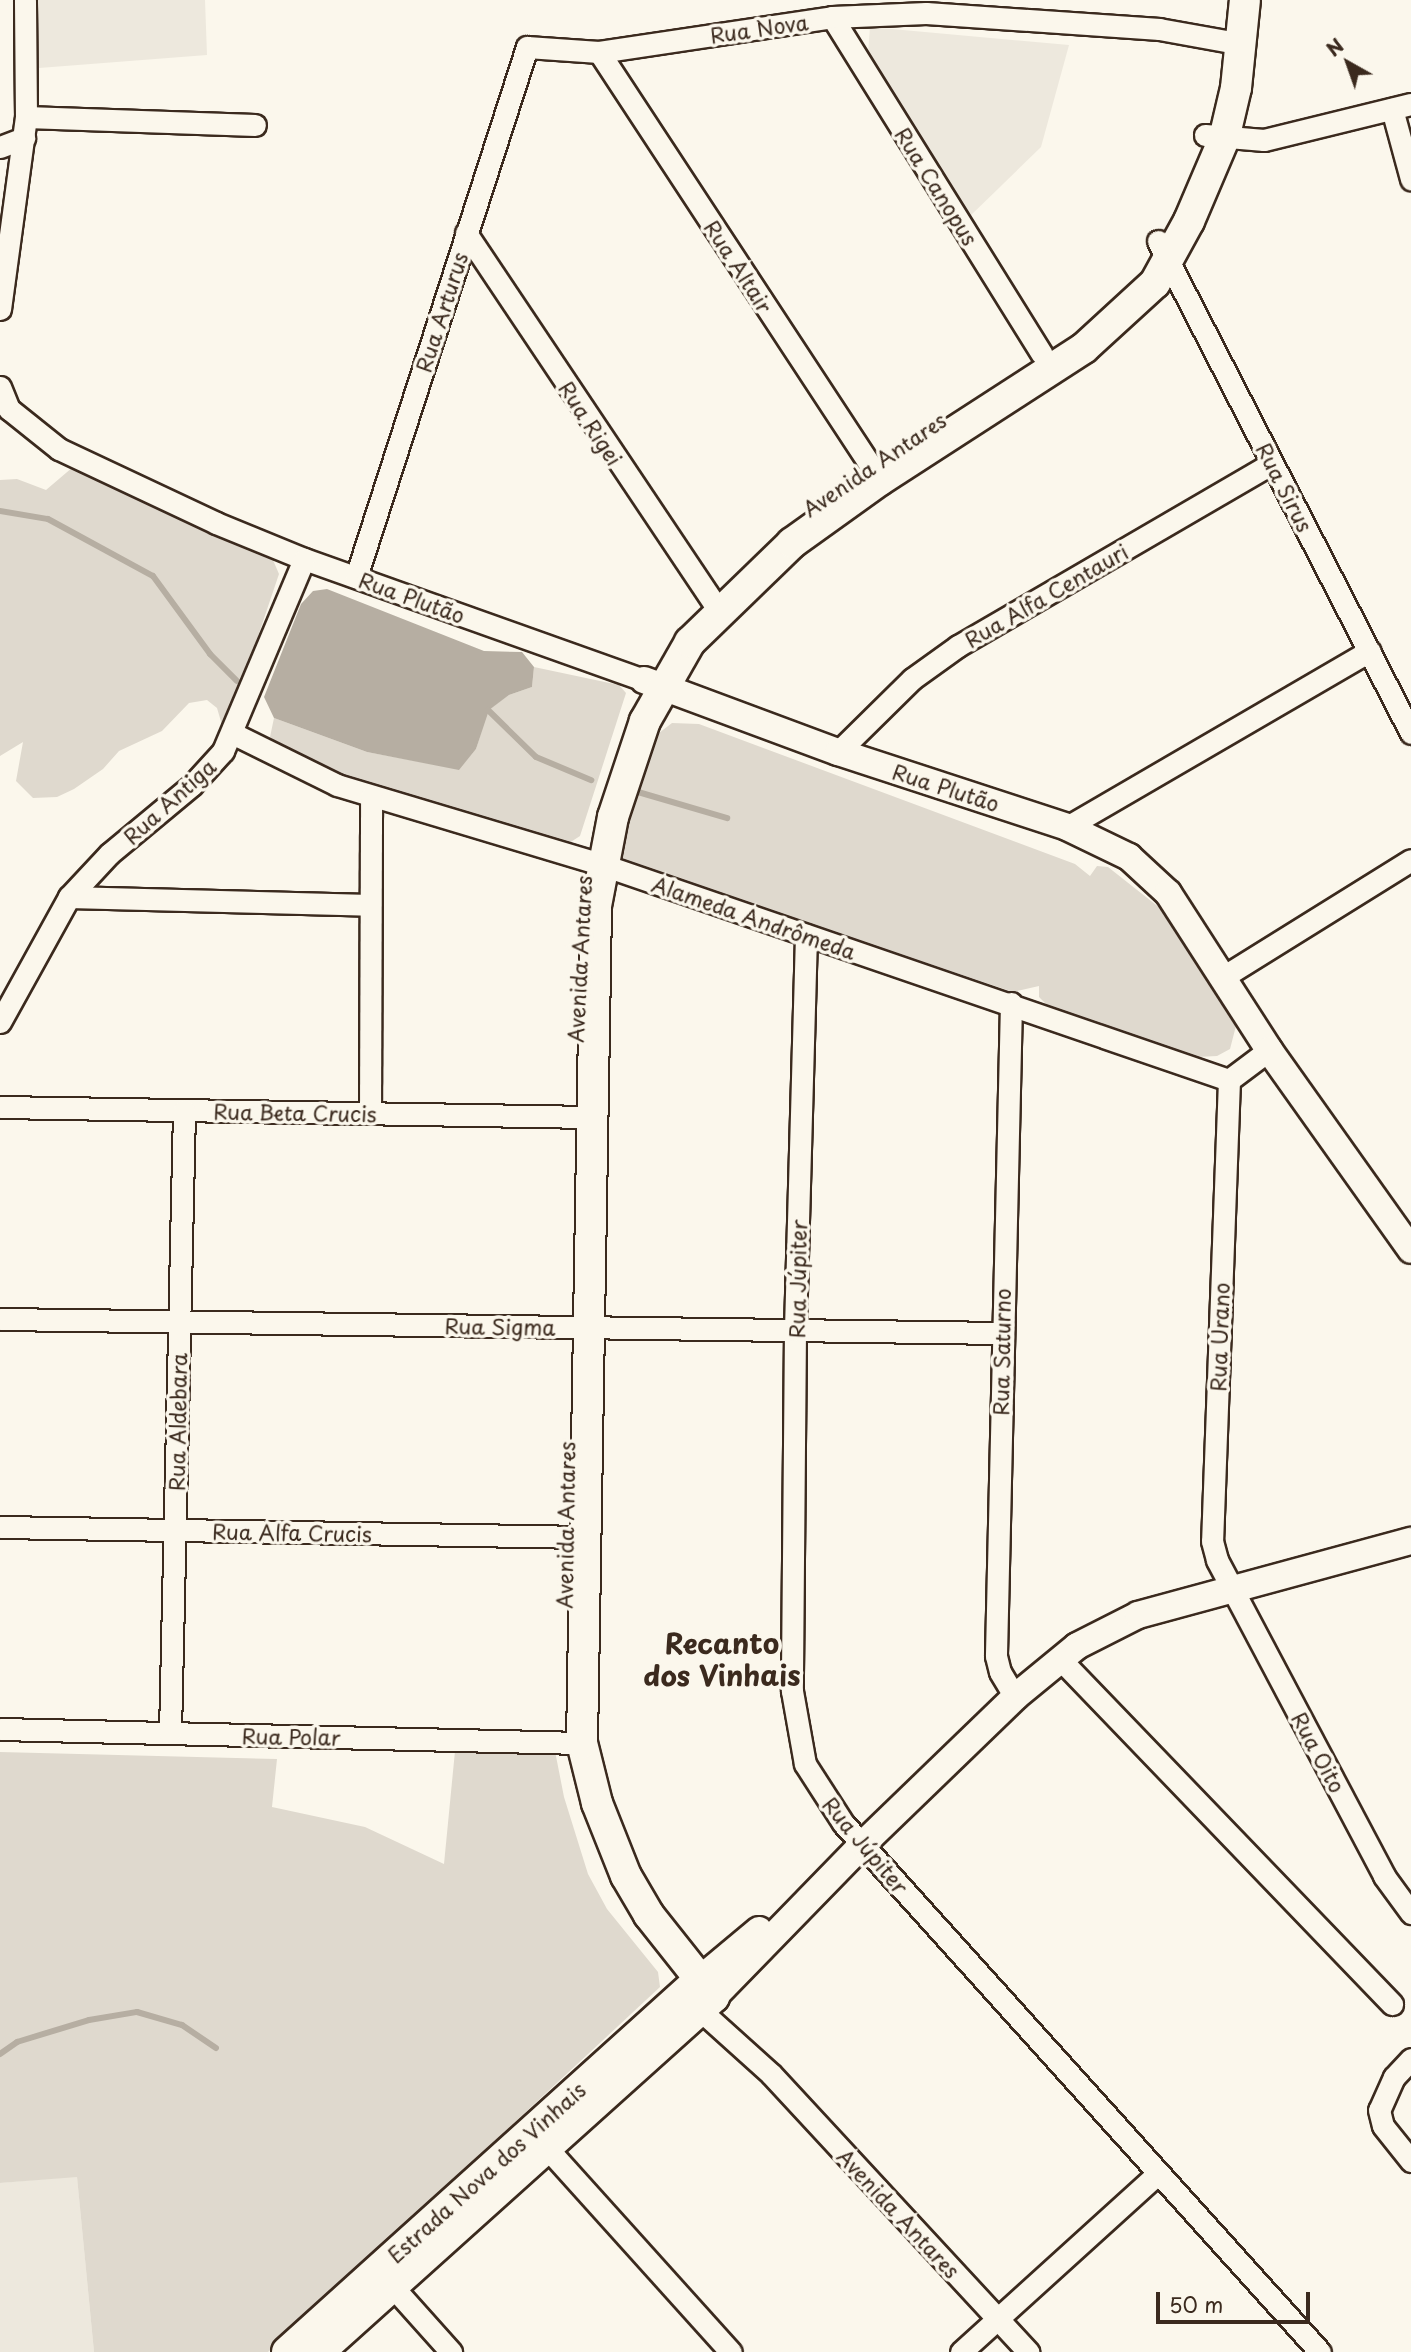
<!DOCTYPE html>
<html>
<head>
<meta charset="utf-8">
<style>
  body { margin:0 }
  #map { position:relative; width:1411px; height:2352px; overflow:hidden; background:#fbf7ec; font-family:"Playpen Sans",sans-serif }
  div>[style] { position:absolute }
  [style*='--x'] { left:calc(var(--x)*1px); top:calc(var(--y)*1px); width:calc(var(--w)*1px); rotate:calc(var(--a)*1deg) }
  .built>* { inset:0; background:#ede8dd }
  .green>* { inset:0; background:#dfd9ce }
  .water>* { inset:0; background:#b6aea2 }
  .stream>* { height:6px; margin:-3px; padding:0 3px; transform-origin:3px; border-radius:3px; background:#b6aea2 }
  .roads { filter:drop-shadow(2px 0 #3b2a1e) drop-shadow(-2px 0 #3b2a1e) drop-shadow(0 2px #3b2a1e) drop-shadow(0 -2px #3b2a1e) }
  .minor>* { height:21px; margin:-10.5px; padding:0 10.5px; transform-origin:10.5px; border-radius:10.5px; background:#fbf7ec }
  .tertiary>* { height:26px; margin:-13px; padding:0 13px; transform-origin:13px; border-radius:13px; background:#fbf7ec }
  .secondary>* { height:30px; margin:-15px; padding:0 15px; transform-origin:15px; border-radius:15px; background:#fbf7ec }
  span { translate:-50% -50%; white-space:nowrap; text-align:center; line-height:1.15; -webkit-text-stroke:7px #fbf7ec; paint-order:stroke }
  .street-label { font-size:21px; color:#3b2a1e }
  .district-label { font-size:28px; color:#3b2a1e; font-weight:700 }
  .north { position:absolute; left:1313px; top:28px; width:70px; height:70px; -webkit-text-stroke:5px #fbf7ec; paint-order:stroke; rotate:320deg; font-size:19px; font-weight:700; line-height:28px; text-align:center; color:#3b2a1e }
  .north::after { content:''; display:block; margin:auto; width:24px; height:32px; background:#3b2a1e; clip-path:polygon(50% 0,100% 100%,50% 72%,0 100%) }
  .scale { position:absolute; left:1156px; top:2292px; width:154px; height:32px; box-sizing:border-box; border:4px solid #3b2a1e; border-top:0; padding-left:9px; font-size:21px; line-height:24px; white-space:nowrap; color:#3b2a1e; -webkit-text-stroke:5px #fbf7ec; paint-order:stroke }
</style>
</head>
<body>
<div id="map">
  <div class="built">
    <div style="clip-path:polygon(37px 0,205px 0,207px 55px,39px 68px)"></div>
    <div style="clip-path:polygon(870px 27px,1069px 45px,1041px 147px,967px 219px,868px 54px)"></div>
    <div style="clip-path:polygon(77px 2176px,94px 2352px,0 2352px,0 2183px)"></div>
  </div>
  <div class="green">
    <div style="clip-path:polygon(73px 467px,262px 553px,273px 560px,279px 574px,230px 719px,222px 725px,217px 708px,207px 700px,189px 703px,162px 731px,119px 751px,103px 769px,74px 789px,57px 797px,33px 798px,16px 781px,23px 742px,0 756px,0 480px,17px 479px,46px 490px)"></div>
    <div style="clip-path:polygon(534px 667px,619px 685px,626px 693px,580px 836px,563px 847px,373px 790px,279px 745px,270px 737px,274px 718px,367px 752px,459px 769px,476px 749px,488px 710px,509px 695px,532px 687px)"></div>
    <div style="clip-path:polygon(672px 723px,699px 724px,1075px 864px,1090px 876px,1097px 866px,1108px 867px,1165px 912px,1237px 1022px,1230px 1049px,1217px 1056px,1197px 1057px,1047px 1005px,1039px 997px,1039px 986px,1013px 992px,626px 862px,618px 850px,645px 758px,655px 736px)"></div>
    <div style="clip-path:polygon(455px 1751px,555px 1751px,564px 1797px,588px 1874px,607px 1909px,658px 1972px,660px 1987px,268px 2352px,94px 2352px,77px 2177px,0 2183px,0 1752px,277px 1759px,272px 1807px,365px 1827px,444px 1864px)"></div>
  </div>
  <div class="water">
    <div style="clip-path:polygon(327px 589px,484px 651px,522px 652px,534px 667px,532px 687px,509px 695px,489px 710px,476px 749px,459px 770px,367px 752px,274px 718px,264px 697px,301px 604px,313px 591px)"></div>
  </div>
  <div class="stream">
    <div style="--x:0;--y:511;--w:49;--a:9.5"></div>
    <div style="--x:48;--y:519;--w:119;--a:28.5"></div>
    <div style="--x:153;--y:576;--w:97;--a:53.8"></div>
    <div style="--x:210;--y:654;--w:38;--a:45"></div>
    <div style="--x:488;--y:710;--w:67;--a:44.4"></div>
    <div style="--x:536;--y:757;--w:60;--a:22.7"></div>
    <div style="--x:638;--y:792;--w:93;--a:16.3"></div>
    <div style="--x:0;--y:2054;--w:21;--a:-35"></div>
    <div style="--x:17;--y:2042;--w:75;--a:-17"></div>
    <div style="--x:89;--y:2020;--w:49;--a:-9.5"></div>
    <div style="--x:137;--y:2012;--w:47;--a:16.1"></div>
    <div style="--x:182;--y:2025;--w:41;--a:34.1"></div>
  </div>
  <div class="roads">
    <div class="minor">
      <div style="--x:832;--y:17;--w:397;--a:58.1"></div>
      <div style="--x:599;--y:52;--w:512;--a:56.71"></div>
      <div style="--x:1392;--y:109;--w:73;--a:74.8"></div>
      <div style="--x:26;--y:117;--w:229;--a:2"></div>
      <div style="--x:1205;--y:135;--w:59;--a:4.8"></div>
      <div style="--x:1264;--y:140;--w:151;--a:-13.8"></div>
      <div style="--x:0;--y:147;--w:26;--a:-21"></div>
      <div style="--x:466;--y:233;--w:453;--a:56.2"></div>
      <div style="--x:1158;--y:241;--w:553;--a:62.79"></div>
      <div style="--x:0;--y:309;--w:194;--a:-82.3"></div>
      <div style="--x:26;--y:117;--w:117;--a:-90.5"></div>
      <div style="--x:0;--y:387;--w:24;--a:68"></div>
      <div style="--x:9;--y:409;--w:64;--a:38.7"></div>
      <div style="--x:59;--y:449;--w:174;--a:25.2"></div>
      <div style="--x:216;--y:523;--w:95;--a:22.2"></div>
      <div style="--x:304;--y:559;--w:361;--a:19.6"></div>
      <div style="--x:356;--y:577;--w:557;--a:-72.12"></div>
      <div style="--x:527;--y:47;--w:72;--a:4"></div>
      <div style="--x:599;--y:52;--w:236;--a:-8.5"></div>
      <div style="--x:832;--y:17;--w:94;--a:-2.4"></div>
      <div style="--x:926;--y:13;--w:234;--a:3.9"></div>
      <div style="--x:1159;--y:29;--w:84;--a:10.2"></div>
      <div style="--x:234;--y:734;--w:115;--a:26.3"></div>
      <div style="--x:337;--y:785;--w:278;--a:16.7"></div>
      <div style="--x:603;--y:865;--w:662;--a:18.96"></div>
      <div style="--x:1229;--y:1080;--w:50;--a:-36.9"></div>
      <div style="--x:838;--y:752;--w:104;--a:-44.6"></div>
      <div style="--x:912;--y:679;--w:57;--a:-35.7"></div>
      <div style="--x:958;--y:646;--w:363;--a:-30.2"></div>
      <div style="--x:1067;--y:827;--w:350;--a:-30.2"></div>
      <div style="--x:69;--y:897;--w:300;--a:1.5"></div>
      <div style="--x:806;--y:935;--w:395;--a:91.6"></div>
      <div style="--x:795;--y:1330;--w:361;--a:90.5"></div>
      <div style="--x:792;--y:1691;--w:74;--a:79.9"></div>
      <div style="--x:805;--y:1764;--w:70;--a:57.2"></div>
      <div style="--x:843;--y:1823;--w:712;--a:47.96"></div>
      <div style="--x:1223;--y:977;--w:221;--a:-31.9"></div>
      <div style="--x:1011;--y:1003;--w:653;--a:91.32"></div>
      <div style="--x:996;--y:1656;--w:16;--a:76"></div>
      <div style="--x:1000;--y:1672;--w:29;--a:59"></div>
      <div style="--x:0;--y:1022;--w:143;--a:-61.1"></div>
      <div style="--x:69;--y:897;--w:59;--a:-47.1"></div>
      <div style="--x:109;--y:854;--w:108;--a:-39.7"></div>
      <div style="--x:192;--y:785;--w:46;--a:-47.6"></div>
      <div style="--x:223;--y:751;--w:208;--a:-67.1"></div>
      <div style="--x:1229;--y:1080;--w:461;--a:92.1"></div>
      <div style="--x:1212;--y:1541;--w:20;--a:75"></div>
      <div style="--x:1217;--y:1560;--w:357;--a:62.1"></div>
      <div style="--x:1384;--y:1876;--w:46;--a:53.9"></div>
      <div style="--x:0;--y:1107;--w:591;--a:0.97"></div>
      <div style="--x:370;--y:1113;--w:316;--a:-89.8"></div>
      <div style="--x:0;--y:1319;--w:1000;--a:0.8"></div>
      <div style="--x:0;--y:1527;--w:583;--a:0.98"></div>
      <div style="--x:1060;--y:1659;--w:479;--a:46.1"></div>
      <div style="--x:0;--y:1729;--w:582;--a:1.38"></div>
      <div style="--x:170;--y:1733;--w:623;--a:-88.71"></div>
      <div style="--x:700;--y:2010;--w:96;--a:42"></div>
      <div style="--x:771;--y:2074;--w:379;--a:47.2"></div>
      <div style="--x:1411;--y:2059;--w:25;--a:133"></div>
      <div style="--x:1394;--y:2077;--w:36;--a:114"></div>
      <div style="--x:1379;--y:2110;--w:16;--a:76"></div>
      <div style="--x:1383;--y:2126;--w:45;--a:51.3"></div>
      <div style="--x:538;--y:2138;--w:288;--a:48"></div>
      <div style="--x:384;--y:2277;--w:101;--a:48.2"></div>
      <div style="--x:961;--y:2352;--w:265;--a:-42.2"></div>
    </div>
    <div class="tertiary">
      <div style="--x:644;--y:680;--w:207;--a:20.4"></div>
      <div style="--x:838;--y:752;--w:241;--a:18.1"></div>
      <div style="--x:1067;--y:827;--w:69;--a:25.8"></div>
      <div style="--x:1129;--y:857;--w:53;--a:42.7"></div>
      <div style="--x:1168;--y:893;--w:187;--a:57.2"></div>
      <div style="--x:1269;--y:1050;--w:245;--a:54.6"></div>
      <div style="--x:699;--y:1980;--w:78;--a:-39.8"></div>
      <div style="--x:714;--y:1997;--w:214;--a:-45.8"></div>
      <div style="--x:863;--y:1844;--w:211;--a:-44"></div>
      <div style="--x:1015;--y:1697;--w:80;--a:-39.4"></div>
      <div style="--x:1077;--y:1646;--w:68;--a:-26.9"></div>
      <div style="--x:1138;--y:1615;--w:283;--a:-15.2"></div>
    </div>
    <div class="secondary">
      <div style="--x:287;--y:2352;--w:555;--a:-42.08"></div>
      <div style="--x:319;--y:2352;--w:531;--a:-41.95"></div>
      <div style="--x:714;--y:1997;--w:105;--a:-128.4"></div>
      <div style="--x:649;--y:1915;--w:45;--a:-120.5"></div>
      <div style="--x:626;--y:1876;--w:79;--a:-111.7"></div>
      <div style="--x:597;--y:1803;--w:62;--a:-104"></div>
      <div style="--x:582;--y:1743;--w:837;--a:-89.04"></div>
      <div style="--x:596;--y:906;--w:91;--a:-79.2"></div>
      <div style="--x:613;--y:817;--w:101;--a:-71.6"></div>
      <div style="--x:645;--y:721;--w:91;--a:-60.3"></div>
      <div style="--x:690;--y:642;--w:142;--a:-44.1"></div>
      <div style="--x:792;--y:543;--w:108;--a:-35.6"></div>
      <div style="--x:880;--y:480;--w:243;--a:-32.9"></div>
      <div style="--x:1084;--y:348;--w:96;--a:-42.5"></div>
      <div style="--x:1155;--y:283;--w:71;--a:-61.3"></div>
      <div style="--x:1189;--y:221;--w:89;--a:-66.9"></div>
      <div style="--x:1224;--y:139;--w:52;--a:-76.8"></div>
      <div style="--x:1236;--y:88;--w:88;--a:-84.2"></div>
    </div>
  </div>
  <div class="street-label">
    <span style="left:759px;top:28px;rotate:-8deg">Rua Nova</span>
    <span style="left:937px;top:186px;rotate:58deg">Rua Canopus</span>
    <span style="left:739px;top:266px;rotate:57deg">Rua Altair</span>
    <span style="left:441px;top:312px;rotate:-72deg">Rua Arturus</span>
    <span style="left:591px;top:423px;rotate:57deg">Rua Rigei</span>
    <span style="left:874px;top:464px;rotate:-34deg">Avenida Antares</span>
    <span style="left:1285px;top:487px;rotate:63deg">Rua Sirus</span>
    <span style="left:1046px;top:595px;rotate:-30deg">Rua Alfa Centauri</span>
    <span style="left:412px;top:597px;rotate:20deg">Rua Plutão</span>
    <span style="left:946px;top:787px;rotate:18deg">Rua Plutão</span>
    <span style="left:169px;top:801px;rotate:-42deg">Rua Antiga</span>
    <span style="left:754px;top:917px;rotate:19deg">Alameda Andrômeda</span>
    <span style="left:579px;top:959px;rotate:-87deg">Avenida Antares</span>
    <span style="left:295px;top:1112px;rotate:1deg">Rua Beta Crucis</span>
    <span style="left:797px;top:1279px;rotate:-89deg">Rua Júpiter</span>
    <span style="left:500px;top:1326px;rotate:1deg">Rua Sigma</span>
    <span style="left:1219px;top:1337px;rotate:-88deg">Rua Urano</span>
    <span style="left:1001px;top:1352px;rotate:-89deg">Rua Saturno</span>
    <span style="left:177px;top:1422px;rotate:-89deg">Rua Aldebara</span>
    <span style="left:565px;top:1525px;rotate:-89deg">Avenida Antares</span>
    <span style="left:292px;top:1532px;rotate:1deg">Rua Alfa Crucis</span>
    <span style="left:291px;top:1736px;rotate:1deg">Rua Polar</span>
    <span style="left:1319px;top:1752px;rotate:62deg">Rua Oito</span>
    <span style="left:866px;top:1845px;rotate:50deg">Rua Júpiter</span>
    <span style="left:486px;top:2172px;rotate:-42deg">Estrada Nova dos Vinhais</span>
    <span style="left:899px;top:2213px;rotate:47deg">Avenida Antares</span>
  </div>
  <div class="district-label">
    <span style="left:722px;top:1659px">Recanto<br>dos Vinhais</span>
  </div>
  <div class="north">N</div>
  <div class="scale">50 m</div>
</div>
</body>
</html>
